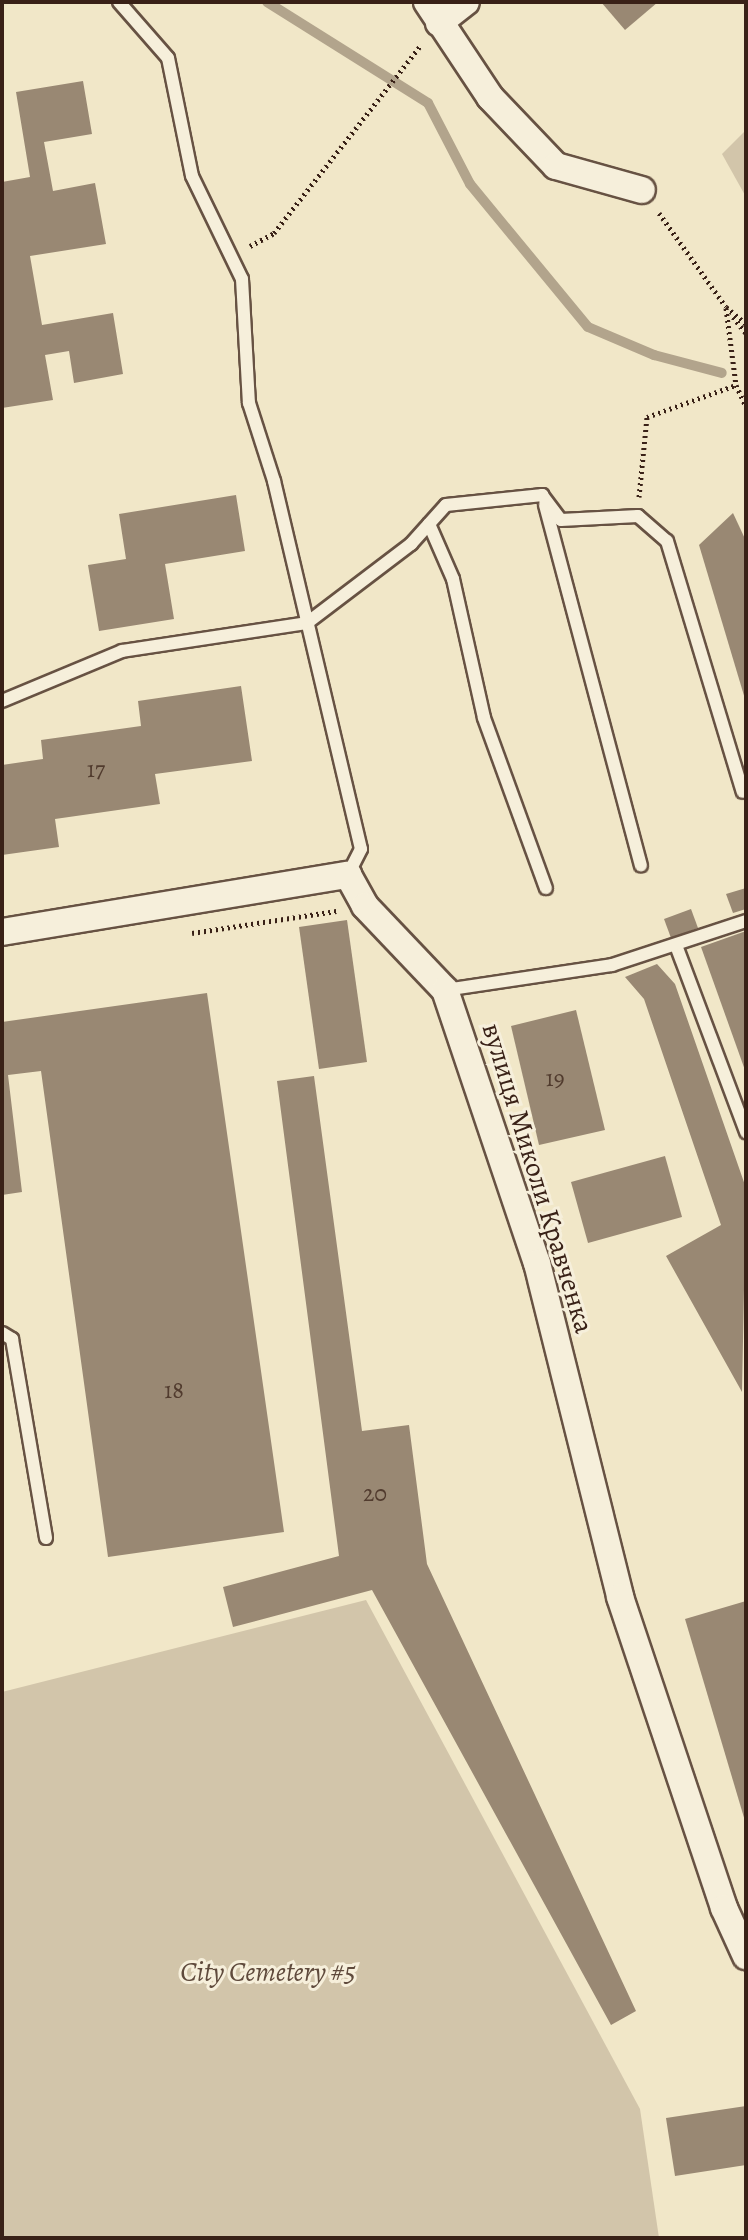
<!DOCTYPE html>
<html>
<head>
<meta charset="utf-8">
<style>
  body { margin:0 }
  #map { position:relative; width:748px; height:2240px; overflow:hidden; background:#f1e7c8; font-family:Alegreya,serif }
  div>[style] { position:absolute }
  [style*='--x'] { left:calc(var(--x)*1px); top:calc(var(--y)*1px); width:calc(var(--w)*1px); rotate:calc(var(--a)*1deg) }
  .green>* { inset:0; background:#d2c5aa }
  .stream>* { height:10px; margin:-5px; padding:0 5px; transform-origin:5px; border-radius:5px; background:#b2a48c }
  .building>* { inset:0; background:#998873 }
  .path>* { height:5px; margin-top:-2.5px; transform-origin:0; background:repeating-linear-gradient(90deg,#392117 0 2px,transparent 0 6px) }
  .roads { filter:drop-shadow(2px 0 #675243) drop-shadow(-2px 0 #675243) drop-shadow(0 2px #675243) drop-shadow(0 -2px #675243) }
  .lane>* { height:12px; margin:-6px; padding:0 6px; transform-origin:6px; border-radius:6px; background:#f6efdb }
  .street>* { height:26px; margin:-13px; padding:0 13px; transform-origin:13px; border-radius:13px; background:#f6efdb }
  span { translate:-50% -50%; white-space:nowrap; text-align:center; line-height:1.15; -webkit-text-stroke:6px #f6efdb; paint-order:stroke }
  .number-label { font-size:24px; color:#513b2e }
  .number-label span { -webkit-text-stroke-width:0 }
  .street-label { font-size:28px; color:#392117 }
  .park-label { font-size:28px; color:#5f4a3c; font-style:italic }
  .frame { position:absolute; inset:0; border:4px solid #392117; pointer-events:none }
</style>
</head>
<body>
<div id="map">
  <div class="green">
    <div style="clip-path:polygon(746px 130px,746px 197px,722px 154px)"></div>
    <div style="clip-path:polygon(366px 1600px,640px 2109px,659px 2238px,2px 2238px,2px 1692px)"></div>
  </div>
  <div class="stream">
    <div style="--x:267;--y:2;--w:190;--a:32.1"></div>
    <div style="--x:428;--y:103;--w:91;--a:62.6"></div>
    <div style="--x:470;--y:184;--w:185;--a:50.5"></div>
    <div style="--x:588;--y:327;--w:72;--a:23"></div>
    <div style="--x:654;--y:355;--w:70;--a:14.8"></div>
  </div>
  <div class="building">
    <div style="clip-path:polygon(601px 2px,658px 2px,625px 30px)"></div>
    <div style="clip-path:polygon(83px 81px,92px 134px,44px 142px,53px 191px,95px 183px,106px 244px,30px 256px,42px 325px,113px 313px,123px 374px,74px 383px,69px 351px,45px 355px,53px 400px,2px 408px,2px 182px,30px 177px,16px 92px)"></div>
    <div style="clip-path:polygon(236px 495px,245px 551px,165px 564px,174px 619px,99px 631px,88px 565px,126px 559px,119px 514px)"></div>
    <div style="clip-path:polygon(733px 513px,746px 541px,745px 699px,699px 545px)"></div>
    <div style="clip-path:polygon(241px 686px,252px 761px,155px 774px,160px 804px,55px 819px,59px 847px,2px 855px,2px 765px,43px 759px,41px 740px,141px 726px,138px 701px)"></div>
    <div style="clip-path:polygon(746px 888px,746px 909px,733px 913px,726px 894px)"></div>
    <div style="clip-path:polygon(691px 909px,698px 928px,671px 938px,664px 919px)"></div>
    <div style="clip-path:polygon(347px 920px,367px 1062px,319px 1069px,299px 927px)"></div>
    <div style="clip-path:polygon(746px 931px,746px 1073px,701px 947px)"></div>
    <div style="clip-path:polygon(657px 964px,675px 984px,746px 1188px,742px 1392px,666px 1256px,721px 1225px,644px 999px,625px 977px)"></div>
    <div style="clip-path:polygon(207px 993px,284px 1532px,108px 1557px,41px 1071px,8px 1075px,22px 1192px,2px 1195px,2px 1022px)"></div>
    <div style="clip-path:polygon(576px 1010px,605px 1130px,539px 1145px,511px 1026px)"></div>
    <div style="clip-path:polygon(314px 1076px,362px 1431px,409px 1425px,427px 1564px,636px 2011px,611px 2025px,372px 1590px,233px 1627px,223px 1587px,339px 1556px,277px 1081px)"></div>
    <div style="clip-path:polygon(665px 1156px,682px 1217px,588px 1243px,571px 1182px)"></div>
    <div style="clip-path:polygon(746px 1601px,746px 1821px,745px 1821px,685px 1619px)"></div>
    <div style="clip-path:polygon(746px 2106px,746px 2165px,675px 2176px,666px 2118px)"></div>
  </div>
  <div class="path">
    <div style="--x:659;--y:213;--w:115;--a:54.5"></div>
    <div style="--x:726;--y:307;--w:26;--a:40"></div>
    <div style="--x:250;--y:246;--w:27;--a:-28"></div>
    <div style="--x:274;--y:233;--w:239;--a:-52"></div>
    <div style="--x:726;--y:308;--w:78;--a:82.6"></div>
    <div style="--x:736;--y:385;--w:23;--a:65"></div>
    <div style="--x:733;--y:317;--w:21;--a:51"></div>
    <div style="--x:639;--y:497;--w:80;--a:-84.3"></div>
    <div style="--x:647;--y:417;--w:95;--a:-19.8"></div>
    <div style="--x:192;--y:933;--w:146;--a:-8.7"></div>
  </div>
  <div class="roads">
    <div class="lane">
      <div style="--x:119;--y:2;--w:74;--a:48.8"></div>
      <div style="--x:168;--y:58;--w:120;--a:78.5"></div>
      <div style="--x:192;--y:176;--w:114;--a:64.1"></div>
      <div style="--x:242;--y:279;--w:124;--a:86.8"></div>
      <div style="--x:249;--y:403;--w:82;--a:72.2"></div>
      <div style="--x:274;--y:481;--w:378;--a:76.7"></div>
      <div style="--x:361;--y:849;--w:29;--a:117"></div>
      <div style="--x:545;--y:505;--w:373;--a:75.1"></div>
      <div style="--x:429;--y:524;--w:60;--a:66.4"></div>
      <div style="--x:453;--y:579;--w:142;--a:77.4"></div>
      <div style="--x:484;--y:718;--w:181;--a:70"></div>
      <div style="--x:2;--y:701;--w:130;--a:-22.6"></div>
      <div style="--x:122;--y:651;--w:187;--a:-8.6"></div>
      <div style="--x:307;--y:623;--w:131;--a:-37.2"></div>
      <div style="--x:411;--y:544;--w:52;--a:-48.1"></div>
      <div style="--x:446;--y:505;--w:97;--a:-5.9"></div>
      <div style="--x:542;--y:495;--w:31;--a:53"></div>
      <div style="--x:561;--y:520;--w:77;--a:-3"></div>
      <div style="--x:638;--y:516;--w:38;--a:41"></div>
      <div style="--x:667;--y:541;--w:262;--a:73.2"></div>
      <div style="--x:677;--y:948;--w:197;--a:69.4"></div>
      <div style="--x:445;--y:990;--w:169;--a:-8.5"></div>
      <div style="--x:612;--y:965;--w:141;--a:-18.2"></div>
      <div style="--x:2;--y:1333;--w:12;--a:31"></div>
      <div style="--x:12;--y:1339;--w:202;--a:80.3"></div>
    </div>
    <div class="street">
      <div style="--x:427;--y:2;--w:114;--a:56.4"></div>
      <div style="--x:490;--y:97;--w:95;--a:46.3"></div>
      <div style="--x:556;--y:166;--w:89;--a:15.6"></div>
      <div style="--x:439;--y:23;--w:34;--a:-38"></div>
      <div style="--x:2;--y:932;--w:351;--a:-9.4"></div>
      <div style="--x:348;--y:875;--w:35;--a:61"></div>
      <div style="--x:365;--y:906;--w:116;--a:46.4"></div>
      <div style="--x:445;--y:990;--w:288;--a:71.4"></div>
      <div style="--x:537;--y:1263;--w:344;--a:76"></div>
      <div style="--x:620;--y:1597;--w:328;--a:71.5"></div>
      <div style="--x:724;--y:1908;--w:53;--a:65.4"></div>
    </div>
  </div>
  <div class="number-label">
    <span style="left:96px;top:770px">17</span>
    <span style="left:555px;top:1079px">19</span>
    <span style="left:174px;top:1391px">18</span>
    <span style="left:375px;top:1494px">20</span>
  </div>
  <div class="street-label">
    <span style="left:538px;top:1178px;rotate:73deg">вулиця Миколи Кравченка</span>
  </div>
  <div class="park-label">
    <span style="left:268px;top:1972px">City Cemetery #5</span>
  </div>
  <div class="frame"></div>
</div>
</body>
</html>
